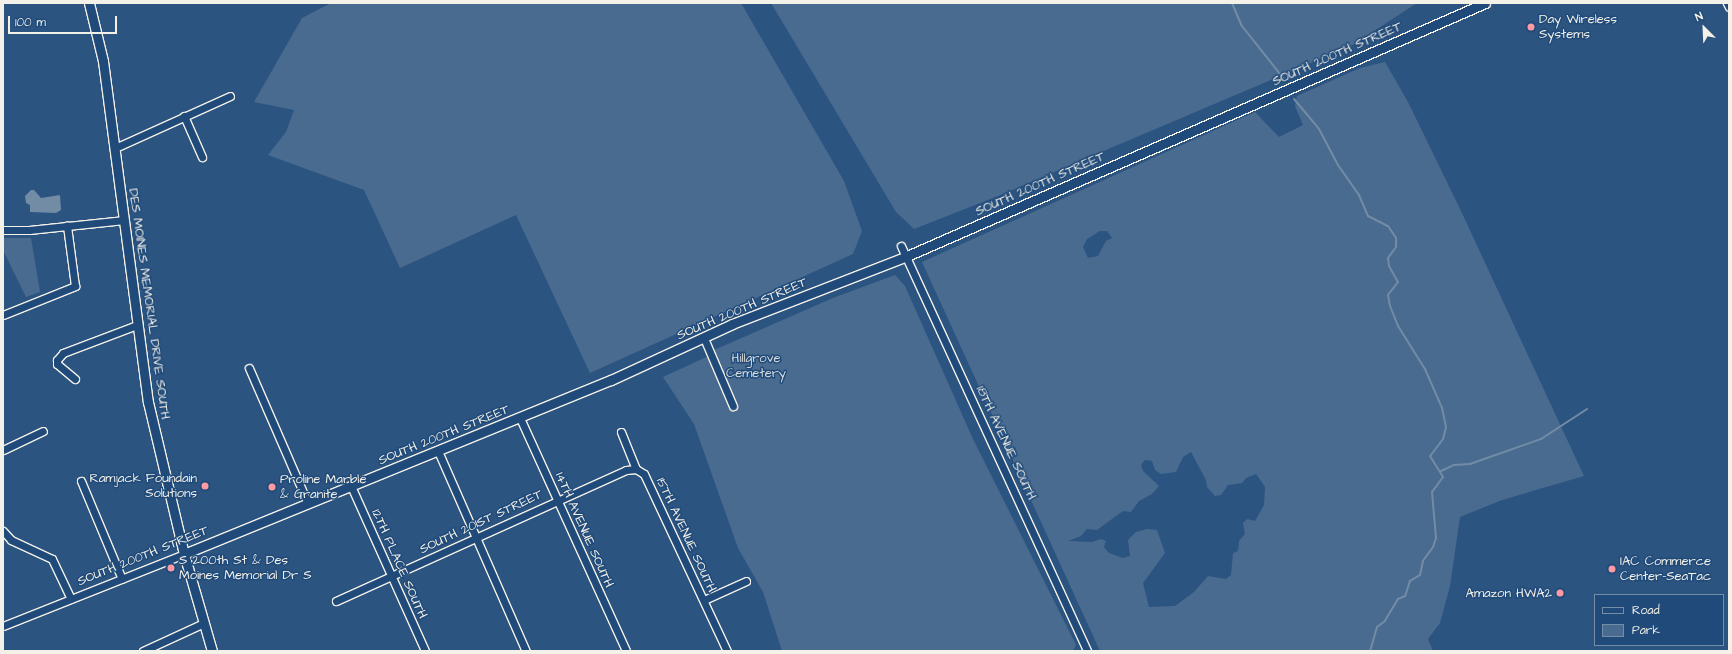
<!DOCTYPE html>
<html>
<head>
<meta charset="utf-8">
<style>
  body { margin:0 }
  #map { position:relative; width:1732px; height:654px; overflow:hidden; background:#2c5481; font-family:"Architects Daughter",sans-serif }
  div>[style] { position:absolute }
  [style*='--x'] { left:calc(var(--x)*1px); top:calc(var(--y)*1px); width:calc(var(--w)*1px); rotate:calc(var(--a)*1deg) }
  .green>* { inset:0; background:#496b90 }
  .water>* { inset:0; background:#738ca6 }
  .stream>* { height:2px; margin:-1px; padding:0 1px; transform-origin:1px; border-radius:1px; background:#738ca6 }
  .roads { filter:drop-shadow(1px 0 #f4f1e8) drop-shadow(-1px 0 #f4f1e8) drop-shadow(0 1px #f4f1e8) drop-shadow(0 -1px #f4f1e8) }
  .minor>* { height:7px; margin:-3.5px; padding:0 3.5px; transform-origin:3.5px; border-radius:3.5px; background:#1f4a7a }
  .major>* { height:9px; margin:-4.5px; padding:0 4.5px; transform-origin:4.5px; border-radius:4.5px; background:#1f4a7a }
  .dots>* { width:11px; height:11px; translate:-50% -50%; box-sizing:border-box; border:2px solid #1f4a7a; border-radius:50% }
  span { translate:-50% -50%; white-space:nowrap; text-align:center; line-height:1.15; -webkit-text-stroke:3px #1f4a7a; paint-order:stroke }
  .poi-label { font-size:13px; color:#f4f1e8 }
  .left { translate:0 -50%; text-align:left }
  .right { translate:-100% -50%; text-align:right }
  .street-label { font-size:13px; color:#f4f1e8 }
  .park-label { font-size:13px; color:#dadddb }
  .frame { position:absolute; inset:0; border:4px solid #f4f1e8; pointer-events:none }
  .legend { position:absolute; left:1594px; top:594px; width:130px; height:52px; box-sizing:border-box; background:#1f4a7a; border:1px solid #748da6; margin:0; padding:5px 7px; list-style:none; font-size:12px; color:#f4f1e8 }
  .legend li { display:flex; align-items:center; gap:8px; height:20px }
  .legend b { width:20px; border:1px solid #748da6 }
  .north { position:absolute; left:1684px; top:8px; width:40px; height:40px; -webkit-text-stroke:3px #1f4a7a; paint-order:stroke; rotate:336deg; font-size:11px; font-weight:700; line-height:16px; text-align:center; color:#f4f1e8 }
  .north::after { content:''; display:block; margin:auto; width:14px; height:18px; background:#f4f1e8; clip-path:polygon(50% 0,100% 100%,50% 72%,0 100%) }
  .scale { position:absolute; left:8px; top:16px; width:109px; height:18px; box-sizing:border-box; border:2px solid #f4f1e8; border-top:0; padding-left:5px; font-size:12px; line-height:14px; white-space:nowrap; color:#f4f1e8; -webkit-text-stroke:3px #1f4a7a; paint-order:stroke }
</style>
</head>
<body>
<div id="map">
  <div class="green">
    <div style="clip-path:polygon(331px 3px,741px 3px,844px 181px,862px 231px,853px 254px,590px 373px,516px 215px,400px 268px,364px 190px,268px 155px,286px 132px,294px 110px,254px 102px,302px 18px)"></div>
    <div style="clip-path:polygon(771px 3px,1417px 3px,1351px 46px,998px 196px,914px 229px,896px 212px)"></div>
    <div style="clip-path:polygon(evenodd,1385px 62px,1408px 102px,1461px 211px,1584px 476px,1502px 500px,1460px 517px,1450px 586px,1440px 623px,1428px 639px,1433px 651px,1100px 651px,922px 262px,1255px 112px,1279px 137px,1303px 125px,1295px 106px,1297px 96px,1360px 68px,1385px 62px,1100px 231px,1107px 231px,1112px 238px,1106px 241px,1098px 256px,1088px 258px,1083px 247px,1087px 239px,1100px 231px,1385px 62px,1191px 452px,1206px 480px,1207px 487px,1215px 496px,1221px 495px,1228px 485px,1242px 483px,1246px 478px,1256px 474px,1265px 487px,1264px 505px,1255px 521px,1247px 519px,1243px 523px,1245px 534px,1239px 541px,1238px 551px,1233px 553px,1231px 575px,1226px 579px,1208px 576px,1194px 592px,1175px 606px,1149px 607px,1143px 583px,1165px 553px,1157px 530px,1147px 529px,1136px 532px,1128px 540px,1130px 556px,1123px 558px,1109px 553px,1104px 547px,1106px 541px,1101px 539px,1092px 542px,1068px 541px,1081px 536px,1087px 529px,1097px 530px,1123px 511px,1131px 512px,1139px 501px,1152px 494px,1159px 486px,1143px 471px,1141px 465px,1145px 460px,1152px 461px,1155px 470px,1161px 474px,1176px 472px,1183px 457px,1191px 452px)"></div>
    <div style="clip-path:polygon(3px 238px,31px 238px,40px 292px,26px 297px,3px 250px)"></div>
    <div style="clip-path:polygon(895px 275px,905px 286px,973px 439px,1076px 645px,1073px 651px,782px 651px,763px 592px,738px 548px,694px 424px,663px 377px,715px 353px,714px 350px,833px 298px)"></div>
  </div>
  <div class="water">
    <div style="clip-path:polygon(31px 190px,34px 190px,41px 198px,60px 195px,61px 210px,56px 213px,30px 212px,30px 205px,26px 203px,25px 196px)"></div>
  </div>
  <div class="stream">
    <div style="--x:1232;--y:3;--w:25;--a:67"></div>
    <div style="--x:1242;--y:26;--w:68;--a:51.6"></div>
    <div style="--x:1294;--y:99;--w:39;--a:50"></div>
    <div style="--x:1319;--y:129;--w:41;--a:62.2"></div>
    <div style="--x:1338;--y:165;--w:37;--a:55"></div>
    <div style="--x:1359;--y:195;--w:23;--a:67"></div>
    <div style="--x:1368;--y:216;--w:22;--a:27"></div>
    <div style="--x:1388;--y:226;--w:14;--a:56"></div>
    <div style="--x:1396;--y:238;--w:9;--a:90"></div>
    <div style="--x:1396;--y:247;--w:14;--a:126"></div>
    <div style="--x:1388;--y:258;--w:8;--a:83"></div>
    <div style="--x:1389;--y:266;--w:18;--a:61"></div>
    <div style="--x:1398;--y:282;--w:16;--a:128"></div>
    <div style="--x:1388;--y:295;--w:11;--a:80"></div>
    <div style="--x:1390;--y:306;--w:22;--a:68"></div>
    <div style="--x:1398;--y:326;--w:51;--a:57.9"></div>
    <div style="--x:1425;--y:369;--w:43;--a:66.4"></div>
    <div style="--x:1442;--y:408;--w:19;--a:78"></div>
    <div style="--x:1446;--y:427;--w:12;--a:104"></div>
    <div style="--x:1443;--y:439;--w:21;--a:127"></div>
    <div style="--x:1430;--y:456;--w:25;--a:58"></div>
    <div style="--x:1443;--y:477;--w:19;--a:126"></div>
    <div style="--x:1432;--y:492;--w:46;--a:85"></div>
    <div style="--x:1436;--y:538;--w:9;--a:108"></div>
    <div style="--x:1433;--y:547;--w:17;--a:126"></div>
    <div style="--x:1423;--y:561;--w:14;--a:102"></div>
    <div style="--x:1420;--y:575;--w:12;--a:149"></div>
    <div style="--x:1410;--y:581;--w:16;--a:108"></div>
    <div style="--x:1405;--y:596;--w:8;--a:157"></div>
    <div style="--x:1398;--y:599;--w:26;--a:121"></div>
    <div style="--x:1385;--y:621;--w:10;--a:143"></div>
    <div style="--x:1377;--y:627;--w:25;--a:106"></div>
    <div style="--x:1441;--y:471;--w:14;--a:-25"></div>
    <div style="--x:1454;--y:465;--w:16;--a:-4"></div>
    <div style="--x:1470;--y:464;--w:75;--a:-19.4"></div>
    <div style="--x:1541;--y:439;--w:55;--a:-33.1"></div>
  </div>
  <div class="roads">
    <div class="minor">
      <div style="--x:1727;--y:3;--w:4;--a:63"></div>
      <div style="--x:184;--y:116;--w:45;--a:66.3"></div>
      <div style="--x:115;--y:148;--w:126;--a:-24.3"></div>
      <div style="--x:3;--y:230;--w:26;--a:0"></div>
      <div style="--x:29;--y:230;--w:96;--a:-6"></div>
      <div style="--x:901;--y:246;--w:446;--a:65.3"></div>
      <div style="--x:3;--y:315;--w:78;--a:-21.9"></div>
      <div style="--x:75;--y:286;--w:61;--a:-97.6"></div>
      <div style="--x:704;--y:338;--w:74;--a:66.9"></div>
      <div style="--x:249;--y:368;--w:148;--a:66.5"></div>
      <div style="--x:75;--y:379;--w:23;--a:-140"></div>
      <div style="--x:57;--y:364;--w:4;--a:-90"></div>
      <div style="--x:57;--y:360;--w:9;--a:-49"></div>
      <div style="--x:63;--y:353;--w:79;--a:-20.7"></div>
      <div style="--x:520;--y:418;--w:256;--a:65.5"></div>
      <div style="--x:621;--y:432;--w:40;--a:68"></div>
      <div style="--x:636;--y:469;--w:9;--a:32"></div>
      <div style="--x:644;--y:474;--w:195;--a:64.9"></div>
      <div style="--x:3;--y:450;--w:44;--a:-25.4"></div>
      <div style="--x:438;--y:451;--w:219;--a:66.3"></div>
      <div style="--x:81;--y:481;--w:106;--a:67.3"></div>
      <div style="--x:351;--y:486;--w:181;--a:65.8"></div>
      <div style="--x:3;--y:531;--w:12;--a:48"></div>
      <div style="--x:11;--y:540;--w:45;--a:24.9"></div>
      <div style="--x:52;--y:559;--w:44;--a:64.6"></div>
      <div style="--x:704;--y:600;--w:46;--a:-24.3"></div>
      <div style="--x:336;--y:601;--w:318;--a:-24.3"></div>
      <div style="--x:626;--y:470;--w:10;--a:-6"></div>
      <div style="--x:3;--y:626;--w:195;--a:-21.7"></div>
      <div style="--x:143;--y:651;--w:67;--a:-24.7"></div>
    </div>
    <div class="major">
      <div style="--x:89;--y:3;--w:60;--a:76.4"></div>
      <div style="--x:103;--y:61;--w:344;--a:82.5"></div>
      <div style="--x:148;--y:402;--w:156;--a:76.7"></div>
      <div style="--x:184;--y:554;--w:101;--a:73.9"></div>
      <div style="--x:184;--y:554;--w:461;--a:-22.2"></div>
      <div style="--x:611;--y:380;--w:133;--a:-24.8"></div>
      <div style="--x:732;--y:324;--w:188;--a:-21.2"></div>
      <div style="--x:907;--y:256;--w:631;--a:-23.64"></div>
    </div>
  </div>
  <div class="dots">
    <div style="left:1531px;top:27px;background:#ff9aa2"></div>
    <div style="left:205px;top:486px;background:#ff9aa2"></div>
    <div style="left:272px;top:487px;background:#ff9aa2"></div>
    <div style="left:171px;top:568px;background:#ff9aa2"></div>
    <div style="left:1612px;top:569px;background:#ff9aa2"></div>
    <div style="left:1560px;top:593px;background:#ff9aa2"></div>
  </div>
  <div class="poi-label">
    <span class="left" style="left:1539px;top:27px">Day Wireless<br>Systems</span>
    <span class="right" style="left:197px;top:486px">Ramjack Foundain<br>Solutions</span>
    <span class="left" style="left:280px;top:487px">Proline Marble<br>&amp; Granite</span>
    <span class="left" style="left:179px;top:568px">S 200th St &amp; Des<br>Moines Memorial Dr S</span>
    <span class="left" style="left:1620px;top:569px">IAC Commerce<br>Center–SeaTac</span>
    <span class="right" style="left:1552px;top:593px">Amazon HWA2</span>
  </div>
  <div class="street-label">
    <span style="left:1337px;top:54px;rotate:-24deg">SOUTH 200TH STREET</span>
    <span style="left:1040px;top:184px;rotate:-24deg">SOUTH 200TH STREET</span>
    <span style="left:149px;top:304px;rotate:82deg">DES MOINES MEMORIAL DRIVE SOUTH</span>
    <span style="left:742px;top:309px;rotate:-23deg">SOUTH 200TH STREET</span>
    <span style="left:444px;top:435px;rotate:-22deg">SOUTH 200TH STREET</span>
    <span style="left:1006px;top:443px;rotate:65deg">18TH AVENUE SOUTH</span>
    <span style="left:481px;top:522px;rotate:-25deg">SOUTH 201ST STREET</span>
    <span style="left:584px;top:530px;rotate:66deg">14TH AVENUE SOUTH</span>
    <span style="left:686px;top:535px;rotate:65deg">15TH AVENUE SOUTH</span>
    <span style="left:143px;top:556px;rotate:-22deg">SOUTH 200TH STREET</span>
    <span style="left:399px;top:564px;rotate:66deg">12TH PLACE SOUTH</span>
  </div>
  <div class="park-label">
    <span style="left:756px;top:366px">Hillgrove<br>Cemetery</span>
  </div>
  <div class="frame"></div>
  <ul class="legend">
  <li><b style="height:5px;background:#1f4a7a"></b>Road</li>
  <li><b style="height:11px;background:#496b90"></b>Park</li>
  </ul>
  <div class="north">N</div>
  <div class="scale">100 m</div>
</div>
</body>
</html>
